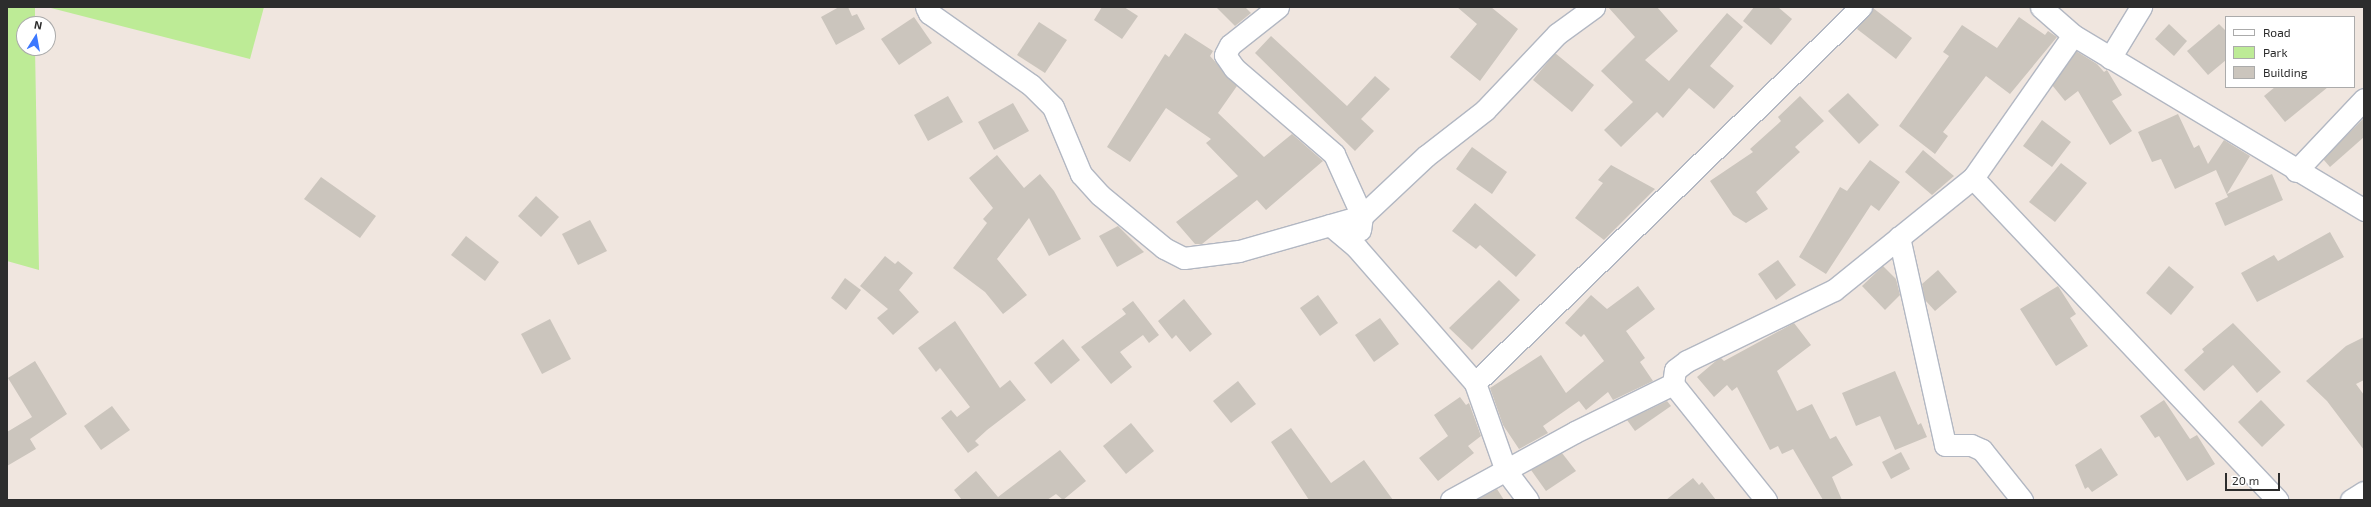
<!DOCTYPE html>
<html>
<head>
<meta charset="utf-8">
<style>
  body { margin:0 }
  #map { position:relative; width:2371px; height:507px; overflow:hidden; background:#f0e6df; font-family:"Exo 2",sans-serif }
  div>[style] { position:absolute }
  [style*='--x'] { left:calc(var(--x)*1px); top:calc(var(--y)*1px); width:calc(var(--w)*1px); rotate:calc(var(--a)*1deg) }
  .green>* { inset:0; background:#bdeb96 }
  .building>* { inset:0; background:#cbc5bd }
  .roads { filter:drop-shadow(1px 0 #b2b7c2) drop-shadow(-1px 0 #b2b7c2) drop-shadow(0 1px #b2b7c2) drop-shadow(0 -1px #b2b7c2) }
  .minor>* { height:21px; margin:-10.5px; padding:0 10.5px; transform-origin:10.5px; border-radius:10.5px; background:#fff }
  span { translate:-50% -50%; white-space:nowrap; text-align:center; line-height:1.15; -webkit-text-stroke:3px #fff; paint-order:stroke }
  .frame { position:absolute; inset:0; border:8px solid #2d2d2d; pointer-events:none }
  .legend { position:absolute; left:2225px; top:16px; width:130px; height:72px; box-sizing:border-box; background:#fff; border:1px solid #ababab; margin:0; padding:5px 7px; list-style:none; font-size:12px; color:#2d2d2d }
  .legend li { display:flex; align-items:center; gap:8px; height:20px }
  .legend b { width:20px; border:1px solid #ababab }
  .north { position:absolute; left:16px; top:16px; width:40px; height:40px; box-sizing:border-box; background:#fff; border:1px solid #ababab; border-radius:50%; rotate:11deg; font-size:11px; font-weight:700; line-height:16px; text-align:center; color:#2d2d2d }
  .north::after { content:''; display:block; margin:auto; width:14px; height:18px; background:#3c78ff; clip-path:polygon(50% 0,100% 100%,50% 72%,0 100%) }
  .scale { position:absolute; left:2225px; top:473px; width:55px; height:18px; box-sizing:border-box; border:2px solid #2d2d2d; border-top:0; padding-left:5px; font-size:12px; line-height:14px; white-space:nowrap; color:#2d2d2d; -webkit-text-stroke:3px #fff; paint-order:stroke }
</style>
</head>
<body>
<div id="map">
  <div class="green">
    <div style="clip-path:polygon(7px 7px,35px 7px,35px 24px,24px 24px,24px 48px,35px 48px,39px 270px,7px 261px)"></div>
    <div style="clip-path:polygon(47px 7px,264px 7px,250px 59px)"></div>
  </div>
  <div class="building">
    <div style="clip-path:polygon(839px 7px,848px 7px,852px 16px,857px 14px,865px 29px,836px 45px,821px 17px)"></div>
    <div style="clip-path:polygon(1102px 7px,1124px 7px,1138px 16px,1122px 39px,1094px 20px)"></div>
    <div style="clip-path:polygon(1216px 7px,1245px 7px,1251px 13px,1235px 26px)"></div>
    <div style="clip-path:polygon(1457px 7px,1491px 7px,1518px 29px,1480px 81px,1450px 57px,1477px 24px)"></div>
    <div style="clip-path:polygon(1608px 7px,1657px 7px,1678px 31px,1645px 60px,1669px 81px,1727px 13px,1743px 27px,1710px 66px,1734px 86px,1714px 109px,1689px 88px,1663px 118px,1657px 112px,1621px 147px,1604px 130px,1633px 102px,1601px 71px,1635px 37px)"></div>
    <div style="clip-path:polygon(1754px 7px,1778px 7px,1792px 19px,1771px 45px,1743px 21px)"></div>
    <div style="clip-path:polygon(1873px 8px,1912px 38px,1896px 59px,1857px 29px)"></div>
    <div style="clip-path:polygon(914px 17px,932px 43px,899px 65px,881px 39px)"></div>
    <div style="clip-path:polygon(2019px 17px,2045px 35px,2048px 31px,2057px 37px,2010px 94px,1986px 76px,1943px 132px,1948px 136px,1935px 154px,1899px 126px,1949px 56px,1943px 52px,1962px 25px,1997px 48px)"></div>
    <div style="clip-path:polygon(1039px 22px,1067px 40px,1045px 73px,1017px 55px)"></div>
    <div style="clip-path:polygon(2169px 24px,2187px 41px,2174px 56px,2155px 39px)"></div>
    <div style="clip-path:polygon(2219px 24px,2226px 31px,2226px 60px,2208px 75px,2187px 51px)"></div>
    <div style="clip-path:polygon(1185px 33px,1213px 51px,1210px 56px,1237px 86px,1218px 113px,1264px 157px,1292px 134px,1323px 161px,1266px 210px,1257px 200px,1202px 244px,1195px 244px,1176px 222px,1238px 176px,1206px 143px,1211px 139px,1166px 108px,1130px 162px,1107px 147px,1165px 54px,1169px 57px)"></div>
    <div style="clip-path:polygon(1271px 36px,1347px 106px,1375px 76px,1390px 89px,1361px 119px,1374px 131px,1355px 151px,1255px 53px)"></div>
    <div style="clip-path:polygon(2076px 51px,2097px 64px,2104px 72px,2107px 70px,2122px 95px,2112px 101px,2132px 131px,2110px 145px,2078px 91px,2065px 101px,2052px 85px)"></div>
    <div style="clip-path:polygon(1555px 53px,1594px 85px,1572px 112px,1533px 80px)"></div>
    <div style="clip-path:polygon(2275px 87px,2328px 87px,2285px 122px,2264px 96px)"></div>
    <div style="clip-path:polygon(1848px 93px,1879px 125px,1859px 144px,1828px 111px)"></div>
    <div style="clip-path:polygon(948px 96px,963px 122px,928px 141px,914px 115px)"></div>
    <div style="clip-path:polygon(1800px 96px,1824px 121px,1795px 147px,1800px 152px,1756px 192px,1768px 209px,1746px 223px,1733px 215px,1710px 181px,1753px 152px,1750px 149px,1781px 121px,1778px 117px)"></div>
    <div style="clip-path:polygon(1013px 103px,1029px 131px,994px 150px,978px 122px)"></div>
    <div style="clip-path:polygon(2178px 114px,2194px 148px,2199px 145px,2208px 164px,2224px 140px,2250px 156px,2227px 194px,2272px 174px,2283px 200px,2225px 226px,2215px 203px,2228px 197px,2216px 170px,2175px 189px,2161px 159px,2152px 162px,2138px 132px)"></div>
    <div style="clip-path:polygon(2364px 118px,2364px 137px,2330px 167px,2323px 159px)"></div>
    <div style="clip-path:polygon(2042px 120px,2071px 142px,2052px 167px,2023px 146px)"></div>
    <div style="clip-path:polygon(1472px 147px,1507px 172px,1492px 194px,1456px 169px)"></div>
    <div style="clip-path:polygon(1923px 150px,1954px 176px,1932px 195px,1905px 172px)"></div>
    <div style="clip-path:polygon(997px 155px,1024px 188px,1040px 174px,1054px 191px,1081px 239px,1049px 256px,1029px 218px,997px 259px,1027px 295px,1003px 314px,985px 292px,953px 268px,987px 223px,983px 219px,993px 208px,969px 178px)"></div>
    <div style="clip-path:polygon(1870px 160px,1900px 182px,1879px 211px,1871px 205px,1826px 274px,1799px 257px,1840px 187px,1847px 191px)"></div>
    <div style="clip-path:polygon(2061px 163px,2087px 183px,2055px 222px,2029px 202px)"></div>
    <div style="clip-path:polygon(1611px 165px,1655px 189px,1604px 240px,1575px 218px,1603px 183px,1598px 180px)"></div>
    <div style="clip-path:polygon(321px 177px,376px 216px,360px 238px,304px 199px)"></div>
    <div style="clip-path:polygon(536px 196px,559px 217px,541px 237px,518px 216px)"></div>
    <div style="clip-path:polygon(1475px 203px,1536px 255px,1516px 277px,1480px 245px,1476px 249px,1452px 231px)"></div>
    <div style="clip-path:polygon(590px 220px,607px 251px,578px 265px,562px 234px)"></div>
    <div style="clip-path:polygon(1118px 226px,1144px 252px,1117px 267px,1099px 236px)"></div>
    <div style="clip-path:polygon(2330px 232px,2344px 257px,2257px 302px,2241px 273px,2274px 255px,2278px 261px)"></div>
    <div style="clip-path:polygon(466px 236px,499px 262px,485px 281px,451px 255px)"></div>
    <div style="clip-path:polygon(885px 256px,895px 264px,898px 261px,913px 273px,899px 290px,919px 312px,893px 335px,877px 318px,888px 309px,860px 286px)"></div>
    <div style="clip-path:polygon(1778px 260px,1796px 285px,1776px 300px,1758px 274px)"></div>
    <div style="clip-path:polygon(1883px 266px,1896px 279px,1900px 295px,1885px 310px,1862px 286px)"></div>
    <div style="clip-path:polygon(2169px 266px,2194px 287px,2171px 315px,2146px 293px)"></div>
    <div style="clip-path:polygon(1938px 270px,1957px 292px,1935px 311px,1925px 300px,1922px 284px)"></div>
    <div style="clip-path:polygon(845px 278px,861px 290px,846px 310px,831px 298px)"></div>
    <div style="clip-path:polygon(1499px 280px,1520px 300px,1472px 350px,1449px 328px)"></div>
    <div style="clip-path:polygon(1638px 286px,1655px 309px,1626px 331px,1645px 358px,1640px 362px,1653px 381px,1613px 400px,1608px 392px,1586px 410px,1579px 401px,1543px 426px,1548px 433px,1519px 449px,1503px 425px,1490px 388px,1541px 355px,1566px 393px,1604px 361px,1584px 334px,1581px 337px,1565px 323px,1591px 295px,1607px 309px)"></div>
    <div style="clip-path:polygon(2058px 286px,2076px 314px,2070px 318px,2088px 346px,2056px 366px,2020px 309px)"></div>
    <div style="clip-path:polygon(1318px 295px,1338px 323px,1320px 336px,1300px 308px)"></div>
    <div style="clip-path:polygon(1184px 299px,1212px 334px,1190px 352px,1176px 335px,1172px 339px,1158px 321px)"></div>
    <div style="clip-path:polygon(1133px 301px,1159px 335px,1149px 343px,1143px 335px,1120px 352px,1132px 367px,1111px 384px,1081px 347px,1126px 314px,1122px 309px)"></div>
    <div style="clip-path:polygon(1380px 318px,1399px 344px,1374px 362px,1355px 335px)"></div>
    <div style="clip-path:polygon(550px 319px,571px 359px,542px 374px,521px 334px)"></div>
    <div style="clip-path:polygon(955px 321px,1000px 388px,1010px 380px,1026px 400px,987px 430px,975px 441px,979px 445px,968px 453px,941px 418px,951px 410px,957px 417px,970px 407px,940px 368px,936px 372px,918px 348px)"></div>
    <div style="clip-path:polygon(1794px 323px,1811px 345px,1777px 371px,1797px 411px,1812px 404px,1830px 439px,1836px 436px,1853px 465px,1832px 477px,1842px 500px,1823px 500px,1793px 449px,1782px 454px,1778px 446px,1770px 450px,1737px 387px,1732px 391px,1727px 385px,1714px 397px,1697px 377px,1717px 360px,1721px 358px,1724px 361px)"></div>
    <div style="clip-path:polygon(2233px 323px,2281px 372px,2257px 393px,2233px 365px,2204px 391px,2184px 370px,2204px 352px,2202px 349px)"></div>
    <div style="clip-path:polygon(2364px 337px,2364px 380px,2356px 384px,2364px 395px,2364px 450px,2327px 401px,2306px 381px,2346px 346px)"></div>
    <div style="clip-path:polygon(1063px 339px,1080px 360px,1051px 384px,1034px 363px)"></div>
    <div style="clip-path:polygon(35px 361px,67px 414px,30px 439px,36px 449px,7px 466px,7px 432px,32px 417px,8px 378px)"></div>
    <div style="clip-path:polygon(1895px 371px,1918px 425px,1921px 423px,1927px 437px,1895px 450px,1880px 416px,1856px 426px,1842px 393px)"></div>
    <div style="clip-path:polygon(1238px 381px,1256px 404px,1231px 423px,1213px 401px)"></div>
    <div style="clip-path:polygon(1460px 397px,1466px 405px,1469px 403px,1481px 436px,1468px 446px,1474px 453px,1438px 481px,1419px 458px,1448px 436px,1434px 415px)"></div>
    <div style="clip-path:polygon(2164px 400px,2190px 439px,2197px 435px,2215px 464px,2187px 481px,2159px 436px,2155px 438px,2140px 416px)"></div>
    <div style="clip-path:polygon(2261px 400px,2285px 425px,2262px 447px,2238px 422px)"></div>
    <div style="clip-path:polygon(1667px 401px,1671px 406px,1635px 431px,1627px 420px)"></div>
    <div style="clip-path:polygon(112px 406px,130px 430px,101px 450px,84px 426px)"></div>
    <div style="clip-path:polygon(1131px 423px,1154px 451px,1126px 474px,1103px 446px)"></div>
    <div style="clip-path:polygon(1291px 428px,1331px 483px,1364px 460px,1393px 500px,1309px 500px,1271px 442px)"></div>
    <div style="clip-path:polygon(2101px 448px,2118px 475px,2092px 492px,2088px 487px,2085px 489px,2075px 465px)"></div>
    <div style="clip-path:polygon(1060px 450px,1086px 481px,1063px 500px,1056px 494px,1047px 500px,962px 500px,954px 490px,976px 471px,998px 497px)"></div>
    <div style="clip-path:polygon(1901px 452px,1910px 469px,1891px 479px,1882px 462px)"></div>
    <div style="clip-path:polygon(1562px 453px,1576px 471px,1546px 491px,1531px 470px)"></div>
    <div style="clip-path:polygon(1693px 478px,1699px 485px,1702px 482px,1716px 500px,1666px 500px)"></div>
    <div style="clip-path:polygon(1497px 489px,1504px 500px,1476px 500px)"></div>
  </div>
  <div class="roads">
    <div class="minor">
      <div style="--x:926;--y:7;--w:7;--a:63"></div>
      <div style="--x:929;--y:13;--w:125;--a:35.2"></div>
      <div style="--x:1031;--y:85;--w:31;--a:45"></div>
      <div style="--x:1053;--y:107;--w:73;--a:67.3"></div>
      <div style="--x:1081;--y:174;--w:28;--a:48"></div>
      <div style="--x:1100;--y:195;--w:83;--a:39.6"></div>
      <div style="--x:1164;--y:248;--w:22;--a:27"></div>
      <div style="--x:1184;--y:258;--w:55;--a:-7.3"></div>
      <div style="--x:1239;--y:251;--w:128;--a:-15.9"></div>
      <div style="--x:1362;--y:216;--w:88;--a:-43.2"></div>
      <div style="--x:1426;--y:156;--w:75;--a:-37.9"></div>
      <div style="--x:1485;--y:110;--w:105;--a:-46.5"></div>
      <div style="--x:1557;--y:34;--w:46;--a:-36.1"></div>
      <div style="--x:1278;--y:7;--w:61;--a:141.6"></div>
      <div style="--x:1230;--y:45;--w:11;--a:117"></div>
      <div style="--x:1225;--y:55;--w:16;--a:55"></div>
      <div style="--x:1234;--y:68;--w:132;--a:40.7"></div>
      <div style="--x:1334;--y:154;--w:68;--a:65.7"></div>
      <div style="--x:1362;--y:216;--w:14;--a:98"></div>
      <div style="--x:2041;--y:7;--w:43;--a:41.2"></div>
      <div style="--x:2073;--y:35;--w:340;--a:31"></div>
      <div style="--x:2110;--y:58;--w:60;--a:-58.7"></div>
      <div style="--x:2296;--y:171;--w:99;--a:-46.6"></div>
      <div style="--x:1973;--y:178;--w:443;--a:46.6"></div>
      <div style="--x:1330;--y:225;--w:35;--a:40"></div>
      <div style="--x:1357;--y:248;--w:179;--a:48.8"></div>
      <div style="--x:1475;--y:383;--w:93;--a:70.6"></div>
      <div style="--x:1506;--y:471;--w:36;--a:53"></div>
      <div style="--x:1899;--y:237;--w:213;--a:77.5"></div>
      <div style="--x:1945;--y:445;--w:26;--a:0"></div>
      <div style="--x:1971;--y:445;--w:12;--a:24"></div>
      <div style="--x:1982;--y:450;--w:64;--a:51.3"></div>
      <div style="--x:1475;--y:383;--w:539;--a:-44.25"></div>
      <div style="--x:1451;--y:500;--w:141;--a:-28.7"></div>
      <div style="--x:1575;--y:432;--w:109;--a:-26.1"></div>
      <div style="--x:1766;--y:500;--w:149;--a:-128.7"></div>
      <div style="--x:1673;--y:384;--w:14;--a:-82"></div>
      <div style="--x:1675;--y:370;--w:15;--a:-37"></div>
      <div style="--x:1687;--y:361;--w:163;--a:-25.8"></div>
      <div style="--x:1834;--y:290;--w:179;--a:-38.9"></div>
      <div style="--x:1973;--y:178;--w:174;--a:-55"></div>
      <div style="--x:2351;--y:500;--w:15;--a:-32"></div>
    </div>
  </div>
  <div class="frame"></div>
  <ul class="legend">
  <li><b style="height:5px;background:#fff"></b>Road</li>
  <li><b style="height:11px;background:#bdeb96"></b>Park</li>
  <li><b style="height:11px;background:#cbc5bd"></b>Building</li>
  </ul>
  <div class="north">N</div>
  <div class="scale">20 m</div>
</div>
</body>
</html>
